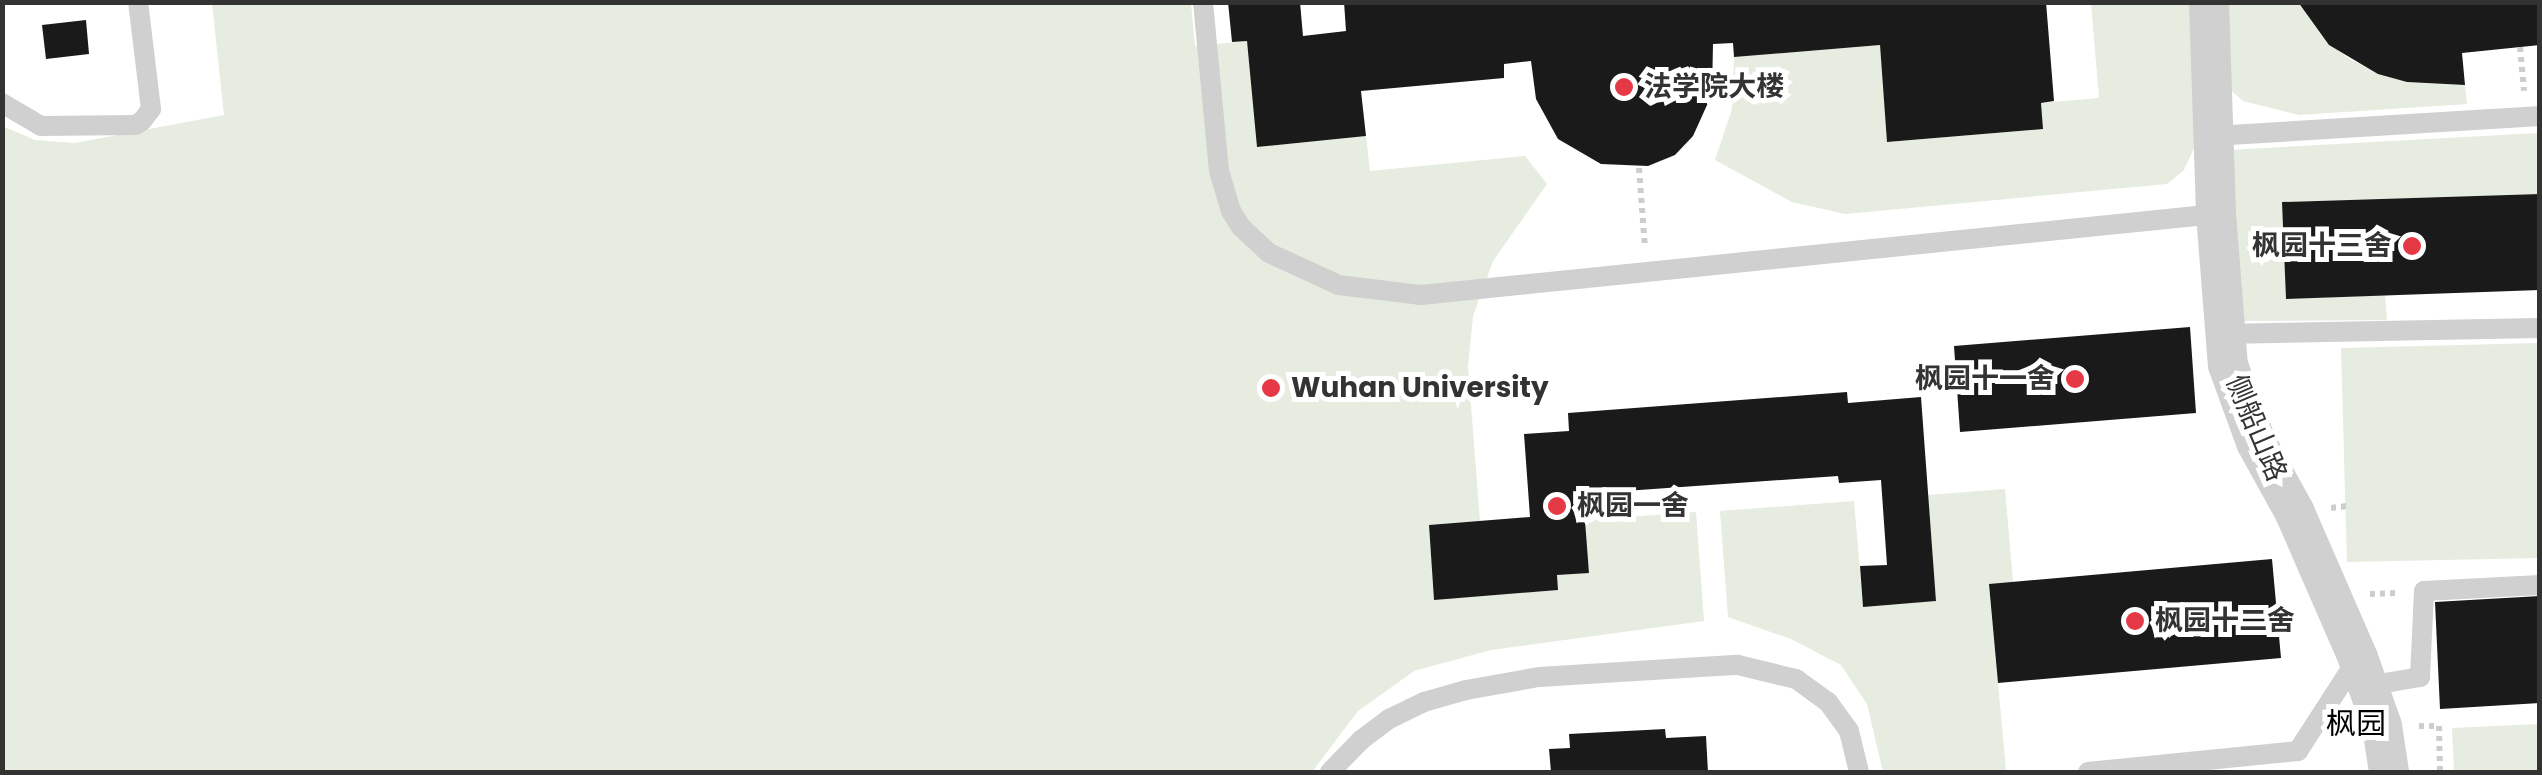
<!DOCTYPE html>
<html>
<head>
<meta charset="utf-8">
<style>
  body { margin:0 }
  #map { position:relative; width:2542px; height:775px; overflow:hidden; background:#fff; font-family:Poppins,"Noto Sans SC",sans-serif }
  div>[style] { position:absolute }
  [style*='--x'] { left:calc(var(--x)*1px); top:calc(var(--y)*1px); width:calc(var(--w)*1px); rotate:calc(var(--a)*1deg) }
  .green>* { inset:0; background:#e6ecdf }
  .building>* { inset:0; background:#1a1a1a }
  .path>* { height:6px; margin-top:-3px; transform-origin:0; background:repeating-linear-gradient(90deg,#cdcdcd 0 5px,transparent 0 10px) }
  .service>* { height:20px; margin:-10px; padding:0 10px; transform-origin:10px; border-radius:10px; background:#d0d0d0 }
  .minor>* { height:40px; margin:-20px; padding:0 20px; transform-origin:20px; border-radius:20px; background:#d0d0d0 }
  .dots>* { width:28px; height:28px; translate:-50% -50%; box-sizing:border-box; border:5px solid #fff; border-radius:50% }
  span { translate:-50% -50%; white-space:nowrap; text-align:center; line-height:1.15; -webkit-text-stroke:10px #fff; paint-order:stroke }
  .poi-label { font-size:28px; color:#333; font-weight:700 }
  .left { translate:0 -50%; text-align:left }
  .right { translate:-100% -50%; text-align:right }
  .street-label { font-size:28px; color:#333 }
  .neighbourhood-label { font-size:30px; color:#000 }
  .frame { position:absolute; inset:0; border:5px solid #333; pointer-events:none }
</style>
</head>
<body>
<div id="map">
  <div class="green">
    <div style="clip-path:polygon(212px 3px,1191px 3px,1195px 46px,1247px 41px,1258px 147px,1366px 136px,1370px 171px,1525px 156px,1547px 184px,1493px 261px,1473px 316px,1468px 367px,1480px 521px,1429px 525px,1434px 599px,1558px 590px,1557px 575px,1589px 572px,1585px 520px,1696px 512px,1704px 621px,1491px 650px,1414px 671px,1358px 711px,1312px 772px,3px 772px,2px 126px,35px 140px,75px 143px,224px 115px)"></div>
    <div style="clip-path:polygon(2091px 3px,2193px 3px,2195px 146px,2184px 170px,2167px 184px,1845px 214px,1792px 202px,1715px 160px,1732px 109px,1734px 57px,1880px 45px,1888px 142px,2042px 129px,2041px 103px,2099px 98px)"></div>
    <div style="clip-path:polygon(2223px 3px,2298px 3px,2329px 44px,2351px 60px,2407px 82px,2465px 85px,2467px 104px,2299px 115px,2243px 101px,2228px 88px)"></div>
    <div style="clip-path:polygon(2539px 133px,2539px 194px,2283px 202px,2286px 299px,2385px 295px,2387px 320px,2242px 321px,2228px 150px)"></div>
    <div style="clip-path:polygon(2539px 343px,2539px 558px,2347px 562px,2341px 348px)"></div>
    <div style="clip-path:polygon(2005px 489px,2013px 582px,1989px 585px,2006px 770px,1883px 772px,1867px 704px,1841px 665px,1791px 639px,1728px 617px,1720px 511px,1854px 501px,1863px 606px,1936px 601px,1928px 495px)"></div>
    <div style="clip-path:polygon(2539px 724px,2539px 772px,2454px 772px,2452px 728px)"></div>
  </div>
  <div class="building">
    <div style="clip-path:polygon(1228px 2px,1300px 2px,1303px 36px,1346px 31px,1344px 2px,2046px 2px,2054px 101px,2041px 103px,2043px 129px,1887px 142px,1880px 45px,1734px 57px,1733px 43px,1713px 44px,1712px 94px,1693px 136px,1675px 155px,1648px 166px,1601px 164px,1558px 139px,1536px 99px,1531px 61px,1504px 64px,1504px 78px,1361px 91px,1366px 136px,1257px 147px,1247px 41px,1232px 42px)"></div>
    <div style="clip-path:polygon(2298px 2px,2540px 2px,2540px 45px,2462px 53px,2465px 85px,2407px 82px,2378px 74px,2329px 45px)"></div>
    <div style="clip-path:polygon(86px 20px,89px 54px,46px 59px,42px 25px)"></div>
    <div style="clip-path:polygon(2540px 194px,2540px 290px,2286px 299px,2282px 202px)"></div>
    <div style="clip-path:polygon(2190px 327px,2196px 413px,1960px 432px,1954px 346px)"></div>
    <div style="clip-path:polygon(1847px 392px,1848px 403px,1921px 397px,1936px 601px,1863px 607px,1860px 566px,1887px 565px,1881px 480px,1839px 483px,1838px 476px,1583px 494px,1589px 573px,1557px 575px,1558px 590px,1434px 600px,1429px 525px,1530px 517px,1524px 434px,1569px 431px,1568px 413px)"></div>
    <div style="clip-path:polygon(2272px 559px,2281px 658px,1998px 683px,1989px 584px)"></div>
    <div style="clip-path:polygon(2540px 596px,2540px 703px,2440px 709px,2435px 602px)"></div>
    <div style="clip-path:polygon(1665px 729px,1666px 738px,1706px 736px,1708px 772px,1551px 772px,1549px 749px,1570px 748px,1569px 734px)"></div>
  </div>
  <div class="path">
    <div style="--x:2520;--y:47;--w:44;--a:84.8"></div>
    <div style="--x:1639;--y:168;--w:79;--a:85.7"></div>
    <div style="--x:2331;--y:508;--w:16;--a:-7"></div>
    <div style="--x:2370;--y:594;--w:27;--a:-2"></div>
    <div style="--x:2419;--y:726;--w:20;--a:0"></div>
    <div style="--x:2439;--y:726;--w:46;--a:88.8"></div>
  </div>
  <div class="service">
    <div style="--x:1203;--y:2;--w:170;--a:84.6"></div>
    <div style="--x:1219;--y:171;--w:42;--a:73.3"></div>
    <div style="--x:1231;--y:211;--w:19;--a:58"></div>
    <div style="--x:1241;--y:227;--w:38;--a:43"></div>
    <div style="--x:1269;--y:253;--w:77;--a:24.6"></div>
    <div style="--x:1339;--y:285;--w:83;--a:7"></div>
    <div style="--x:1421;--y:295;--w:799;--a:-5.82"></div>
    <div style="--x:2;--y:103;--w:45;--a:30.5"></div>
    <div style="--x:41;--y:126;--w:94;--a:-0.6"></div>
    <div style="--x:135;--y:125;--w:8;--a:-30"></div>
    <div style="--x:142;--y:121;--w:15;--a:-53"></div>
    <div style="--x:151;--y:109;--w:108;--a:-96.9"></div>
    <div style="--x:2213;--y:136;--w:328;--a:-3.5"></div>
    <div style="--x:2223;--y:334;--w:317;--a:-1.1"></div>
    <div style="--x:2367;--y:686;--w:54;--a:-9.6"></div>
    <div style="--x:2420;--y:677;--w:86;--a:-87.3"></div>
    <div style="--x:2424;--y:591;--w:116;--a:-3"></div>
    <div style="--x:1330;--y:772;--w:45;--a:-45.9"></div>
    <div style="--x:1361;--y:740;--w:35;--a:-37"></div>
    <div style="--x:1389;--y:719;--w:39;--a:-26"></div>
    <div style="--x:1424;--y:702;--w:44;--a:-15.9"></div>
    <div style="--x:1466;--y:690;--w:74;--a:-10.1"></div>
    <div style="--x:1539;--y:677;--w:199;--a:-3.5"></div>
    <div style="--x:1738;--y:665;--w:60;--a:13.6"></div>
    <div style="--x:1796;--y:679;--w:39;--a:36"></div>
    <div style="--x:1828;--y:702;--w:36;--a:54"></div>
    <div style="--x:1849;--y:731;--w:42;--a:76.3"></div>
    <div style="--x:2088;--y:772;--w:211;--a:-5.7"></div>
    <div style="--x:2298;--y:751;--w:111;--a:-57.2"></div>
  </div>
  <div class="minor">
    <div style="--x:2209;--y:2;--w:212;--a:88.1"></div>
    <div style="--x:2216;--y:214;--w:151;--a:85.5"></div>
    <div style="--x:2228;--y:365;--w:82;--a:70"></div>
    <div style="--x:2256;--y:442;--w:81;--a:61.2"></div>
    <div style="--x:2295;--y:513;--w:158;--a:66.5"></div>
    <div style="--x:2358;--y:658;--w:72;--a:70.6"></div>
    <div style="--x:2382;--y:726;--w:47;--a:81.3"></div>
  </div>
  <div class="dots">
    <div style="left:1624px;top:87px;background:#e63946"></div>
    <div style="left:2412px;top:246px;background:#e63946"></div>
    <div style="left:2075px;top:379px;background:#e63946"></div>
    <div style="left:1271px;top:388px;background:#e63946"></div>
    <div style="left:1557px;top:506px;background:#e63946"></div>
    <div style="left:2135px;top:621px;background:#e63946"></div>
  </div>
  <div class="poi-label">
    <span class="left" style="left:1644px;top:87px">法学院大楼</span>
    <span class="right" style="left:2392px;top:246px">枫园十三舍</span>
    <span class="right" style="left:2055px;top:379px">枫园十一舍</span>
    <span class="left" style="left:1291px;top:388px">Wuhan University</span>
    <span class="left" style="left:1577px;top:506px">枫园一舍</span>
    <span class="left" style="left:2155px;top:621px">枫园十二舍</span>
  </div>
  <div class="street-label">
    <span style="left:2256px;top:428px;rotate:67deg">侧船山路</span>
  </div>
  <div class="neighbourhood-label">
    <span style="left:2356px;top:724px">枫园</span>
  </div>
  <div class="frame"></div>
</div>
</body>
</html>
